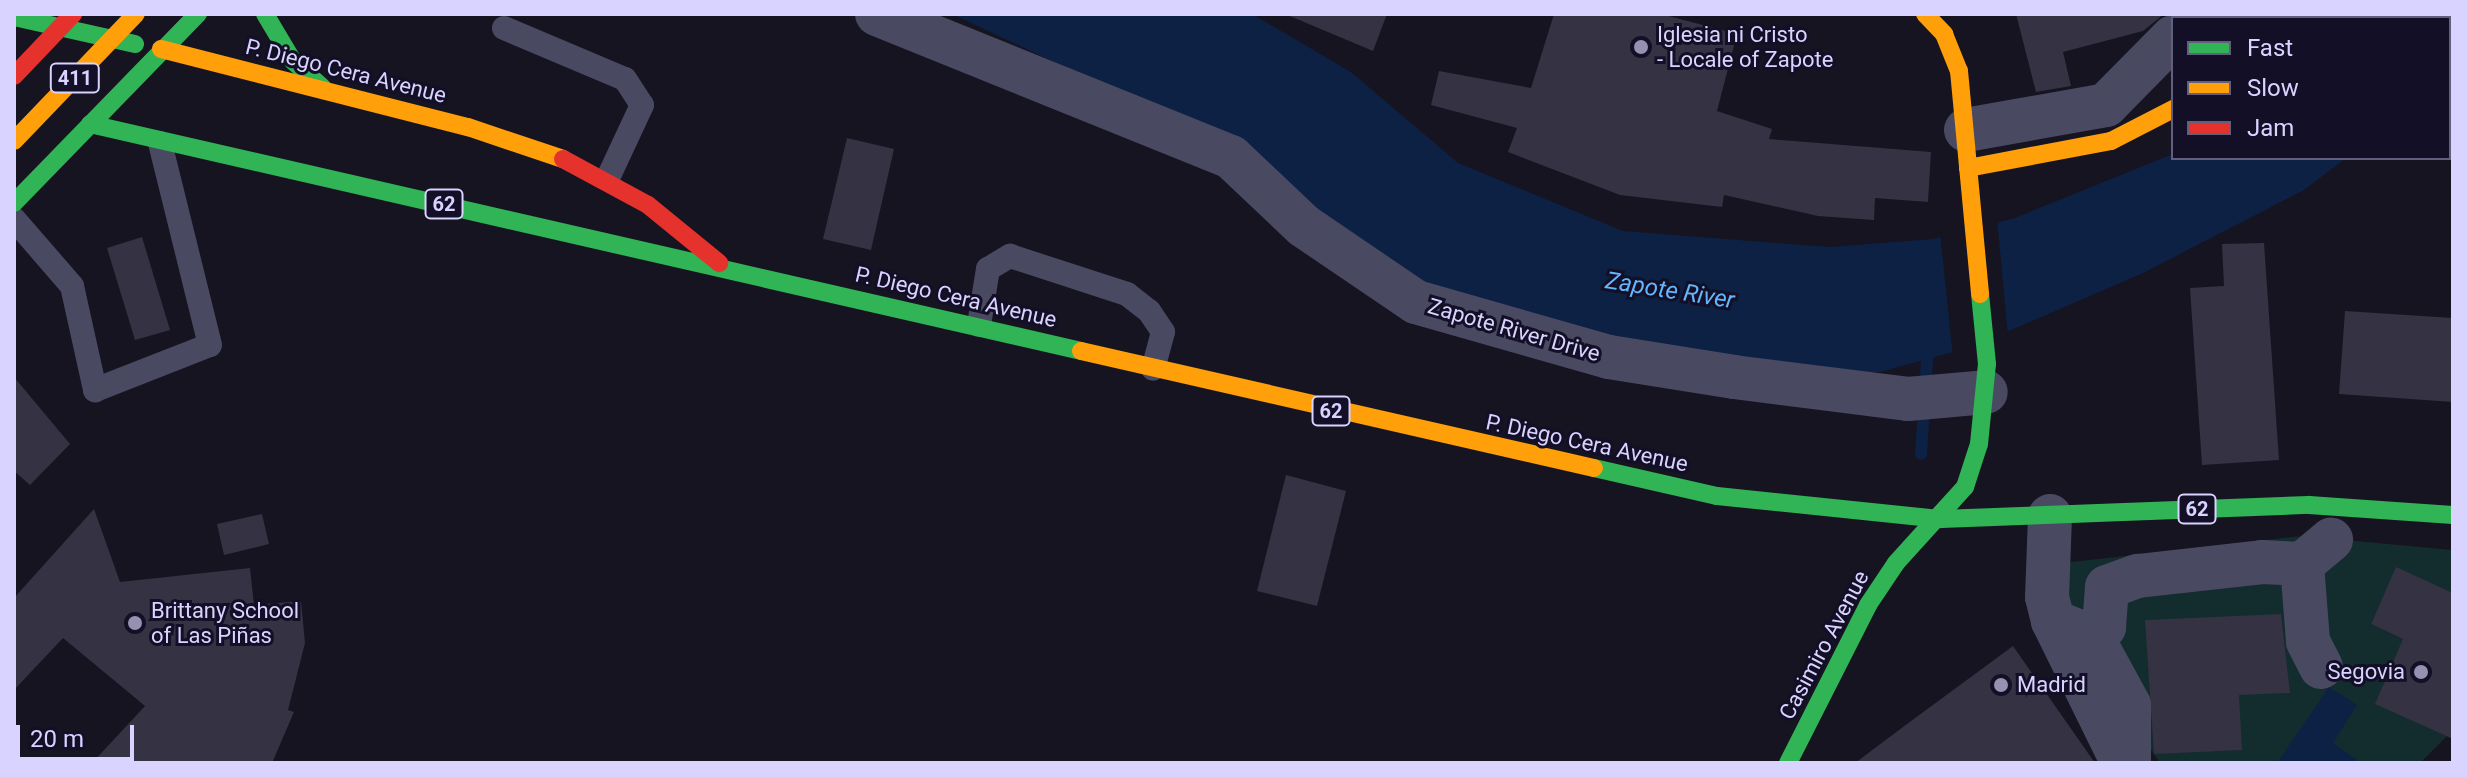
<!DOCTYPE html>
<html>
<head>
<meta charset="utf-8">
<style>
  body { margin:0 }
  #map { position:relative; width:2467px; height:777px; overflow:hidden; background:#161421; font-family:Roboto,sans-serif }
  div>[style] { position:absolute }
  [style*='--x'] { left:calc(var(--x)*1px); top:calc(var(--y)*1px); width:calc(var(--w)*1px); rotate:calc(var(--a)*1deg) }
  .green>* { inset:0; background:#132c2d }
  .water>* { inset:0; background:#0d2144 }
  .pier>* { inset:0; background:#161421 }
  .stream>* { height:12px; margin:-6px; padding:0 6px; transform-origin:6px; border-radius:6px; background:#0d2144 }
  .building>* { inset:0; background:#343243 }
  .lane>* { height:24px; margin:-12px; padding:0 12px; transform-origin:12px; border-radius:12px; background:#4a4962 }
  .street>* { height:44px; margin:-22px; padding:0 22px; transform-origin:22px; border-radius:22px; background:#4a4962 }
  .fast>* { height:18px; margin:-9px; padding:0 9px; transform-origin:9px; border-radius:9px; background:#30b455 }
  .slow>* { height:18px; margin:-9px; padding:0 9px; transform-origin:9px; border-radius:9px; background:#ff9f0a }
  .jam>* { height:18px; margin:-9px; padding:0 9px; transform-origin:9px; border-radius:9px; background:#e5322d }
  .dots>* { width:22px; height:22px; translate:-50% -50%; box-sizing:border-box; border:4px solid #130f26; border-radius:50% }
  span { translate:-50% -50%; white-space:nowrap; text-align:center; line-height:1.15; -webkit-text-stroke:6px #130f26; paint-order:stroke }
  .shield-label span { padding:2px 6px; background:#130f26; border:2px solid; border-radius:6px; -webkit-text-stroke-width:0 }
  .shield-label { font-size:20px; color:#d9d4ff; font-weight:700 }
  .poi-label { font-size:22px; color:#d9d4ff }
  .left { translate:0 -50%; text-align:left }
  .right { translate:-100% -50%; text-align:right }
  .street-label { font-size:22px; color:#d9d4ff }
  .water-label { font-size:24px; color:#62b6ff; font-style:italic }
  .frame { position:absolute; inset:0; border:16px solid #d9d4ff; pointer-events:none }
  .legend { position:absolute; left:2171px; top:16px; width:280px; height:144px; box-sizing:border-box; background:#130f26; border:2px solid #625e7d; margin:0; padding:10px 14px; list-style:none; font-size:24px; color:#d9d4ff }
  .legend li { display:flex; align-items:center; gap:16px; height:40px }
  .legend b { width:40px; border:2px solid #625e7d }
  .scale { position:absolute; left:16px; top:725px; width:118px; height:36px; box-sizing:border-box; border:4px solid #d9d4ff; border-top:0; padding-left:10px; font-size:24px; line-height:28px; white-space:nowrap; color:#d9d4ff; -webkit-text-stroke:6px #130f26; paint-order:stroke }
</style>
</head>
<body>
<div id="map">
  <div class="green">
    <div style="clip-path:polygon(2302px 536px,2453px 550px,2453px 593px,2396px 568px,2371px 624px,2403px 639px,2447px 736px,2420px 763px,2160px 763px,2050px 604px,2054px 564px)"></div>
  </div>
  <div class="water">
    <div style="clip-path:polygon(952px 14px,1252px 14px,1351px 72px,1458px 163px,1623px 231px,1830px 247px,1934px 239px,2015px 218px,2173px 154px,2346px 158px,2304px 190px,2143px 273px,1974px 346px,1880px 372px,1813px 374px,1613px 338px,1424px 283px,1097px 82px)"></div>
    <div style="clip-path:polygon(2329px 687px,2357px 705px,2333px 743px,2361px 763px,2277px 763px)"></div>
  </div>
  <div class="pier">
    <div style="clip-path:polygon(1997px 219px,2008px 336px,1953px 357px,1940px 233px)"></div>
  </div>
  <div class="stream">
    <div style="--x:1921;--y:454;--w:109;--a:-86.3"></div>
  </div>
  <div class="building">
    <div style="clip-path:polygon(1285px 14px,1387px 14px,1373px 51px)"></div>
    <div style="clip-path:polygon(1554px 14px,1661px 14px,1737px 34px,1717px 111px,1772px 129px,1769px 139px,1931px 152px,1928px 202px,1875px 198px,1874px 220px,1818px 216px,1724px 195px,1722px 207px,1620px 195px,1508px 152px,1517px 128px,1431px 105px,1439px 71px,1531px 88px)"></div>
    <div style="clip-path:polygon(2016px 14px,2164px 14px,2143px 31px,2063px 52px,2071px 86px,2036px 92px)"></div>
    <div style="clip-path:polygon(847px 138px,894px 149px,871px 250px,823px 239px)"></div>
    <div style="clip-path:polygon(142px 237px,170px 330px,135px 340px,107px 248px)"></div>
    <div style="clip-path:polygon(2264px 243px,2279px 460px,2202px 465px,2190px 288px,2224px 286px,2222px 244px)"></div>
    <div style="clip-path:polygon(2345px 311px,2453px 318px,2453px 402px,2339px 394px)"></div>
    <div style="clip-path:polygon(14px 377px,70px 444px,30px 485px,14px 471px)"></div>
    <div style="clip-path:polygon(1286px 475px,1346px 491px,1317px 606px,1257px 591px)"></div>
    <div style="clip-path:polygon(94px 509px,120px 582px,250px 568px,254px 605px,301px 601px,305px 643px,288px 710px,294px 712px,272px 763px,92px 763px,145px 706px,63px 638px,14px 690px,14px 598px)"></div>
    <div style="clip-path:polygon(262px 514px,269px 544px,224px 555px,217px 524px)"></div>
    <div style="clip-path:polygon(2396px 567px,2453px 593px,2453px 739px,2375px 704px,2403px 639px,2371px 624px)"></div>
    <div style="clip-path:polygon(2281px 614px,2290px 693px,2239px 695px,2242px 750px,2154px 754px,2145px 620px)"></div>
    <div style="clip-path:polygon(2013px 646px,2095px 763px,1855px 763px,1907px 724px)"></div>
  </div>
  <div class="lane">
    <div style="--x:504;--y:28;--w:131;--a:22.9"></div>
    <div style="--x:625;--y:79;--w:31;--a:57"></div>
    <div style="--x:642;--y:105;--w:81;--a:115"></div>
    <div style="--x:14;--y:219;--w:89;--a:49.1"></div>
    <div style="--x:72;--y:286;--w:107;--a:77.5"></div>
    <div style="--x:95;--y:390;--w:123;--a:-21.4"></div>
    <div style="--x:210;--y:345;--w:208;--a:-103.9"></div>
    <div style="--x:979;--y:325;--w:57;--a:-80.9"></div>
    <div style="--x:988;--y:269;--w:26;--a:-31"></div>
    <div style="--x:1010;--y:256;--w:123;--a:18"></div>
    <div style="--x:1127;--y:294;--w:28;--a:38"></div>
    <div style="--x:1149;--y:311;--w:25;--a:56"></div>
    <div style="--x:1163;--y:332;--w:38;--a:105"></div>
  </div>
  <div class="street">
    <div style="--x:877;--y:14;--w:382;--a:22"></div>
    <div style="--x:1231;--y:157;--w:100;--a:43.4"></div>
    <div style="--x:1304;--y:226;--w:135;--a:34.2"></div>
    <div style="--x:1416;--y:302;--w:201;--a:15.9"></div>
    <div style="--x:1609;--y:357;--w:127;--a:9.1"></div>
    <div style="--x:1734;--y:377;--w:175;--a:7.2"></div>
    <div style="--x:1908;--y:399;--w:78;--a:-5.1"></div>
    <div style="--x:1966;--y:130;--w:142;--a:-10.1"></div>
    <div style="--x:2106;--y:105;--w:95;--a:-45.4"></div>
    <div style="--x:2050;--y:516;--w:81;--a:92.1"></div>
    <div style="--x:2047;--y:597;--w:25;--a:76"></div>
    <div style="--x:2053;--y:621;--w:158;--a:63.8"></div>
    <div style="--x:2053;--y:621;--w:42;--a:22.3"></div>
    <div style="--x:2092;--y:637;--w:16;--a:-40"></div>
    <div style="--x:2104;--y:627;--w:40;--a:-85.7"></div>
    <div style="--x:2107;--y:587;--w:33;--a:-20"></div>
    <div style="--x:2138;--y:576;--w:125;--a:-6.4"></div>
    <div style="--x:2262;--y:562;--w:40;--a:2.9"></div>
    <div style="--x:2092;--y:637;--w:77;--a:61.4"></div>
    <div style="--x:2129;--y:705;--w:58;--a:90"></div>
    <div style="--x:2321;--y:667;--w:29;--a:-117"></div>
    <div style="--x:2308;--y:641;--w:77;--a:-94.5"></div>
    <div style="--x:2302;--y:564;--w:38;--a:-40"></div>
  </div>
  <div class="fast">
    <div style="--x:265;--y:14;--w:55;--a:59.2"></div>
    <div style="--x:293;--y:61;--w:40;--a:42"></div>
    <div style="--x:14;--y:17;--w:124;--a:12.6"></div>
    <div style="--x:90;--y:124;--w:1017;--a:12.9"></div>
    <div style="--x:14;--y:203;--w:264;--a:-45.8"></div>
    <div style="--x:1594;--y:468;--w:126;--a:12.8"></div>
    <div style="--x:1717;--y:496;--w:225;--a:5.9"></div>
    <div style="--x:1941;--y:519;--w:368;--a:-2.2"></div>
    <div style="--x:2309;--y:505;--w:144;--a:4"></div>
    <div style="--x:1788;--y:763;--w:177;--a:-63.1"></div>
    <div style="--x:1868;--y:605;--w:50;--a:-56.3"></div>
    <div style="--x:1896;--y:563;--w:103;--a:-47.8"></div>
    <div style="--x:1965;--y:487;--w:45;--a:-72"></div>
    <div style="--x:1979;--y:444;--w:80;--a:-84.3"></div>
    <div style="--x:1987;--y:364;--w:70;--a:-95.7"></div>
  </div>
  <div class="slow">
    <div style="--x:1925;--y:14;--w:28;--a:46"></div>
    <div style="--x:1944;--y:34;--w:40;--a:68"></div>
    <div style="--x:1959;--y:71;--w:224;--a:84.6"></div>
    <div style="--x:161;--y:49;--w:317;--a:14.3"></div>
    <div style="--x:468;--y:127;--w:100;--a:18.6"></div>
    <div style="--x:14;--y:141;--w:176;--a:-46.2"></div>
    <div style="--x:1968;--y:168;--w:146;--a:-10.7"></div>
    <div style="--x:2111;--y:141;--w:70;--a:-27.3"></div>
    <div style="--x:1081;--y:351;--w:526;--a:12.85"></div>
  </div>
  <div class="jam">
    <div style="--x:2265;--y:18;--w:5;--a:-53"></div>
    <div style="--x:14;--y:76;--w:86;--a:-46.4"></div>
    <div style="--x:563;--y:159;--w:97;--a:28.4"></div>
    <div style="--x:648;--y:205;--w:92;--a:39.2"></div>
  </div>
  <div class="dots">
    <div style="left:1641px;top:47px;background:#9591b1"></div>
    <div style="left:135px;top:623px;background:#9591b1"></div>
    <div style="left:2421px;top:672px;background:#9591b1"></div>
    <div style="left:2001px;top:685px;background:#9591b1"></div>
  </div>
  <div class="shield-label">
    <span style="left:75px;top:78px">411</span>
    <span style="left:444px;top:204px">62</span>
    <span style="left:1331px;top:411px">62</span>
    <span style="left:2197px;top:509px">62</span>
  </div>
  <div class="poi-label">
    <span class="left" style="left:1657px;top:47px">Iglesia ni Cristo<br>- Locale of Zapote</span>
    <span class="left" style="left:151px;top:623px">Brittany School<br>of Las Piñas</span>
    <span class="right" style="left:2405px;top:672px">Segovia</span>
    <span class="left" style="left:2017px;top:685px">Madrid</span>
  </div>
  <div class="street-label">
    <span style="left:346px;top:71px;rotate:14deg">P. Diego Cera Avenue</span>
    <span style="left:956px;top:297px;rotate:13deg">P. Diego Cera Avenue</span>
    <span style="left:1514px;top:330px;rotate:16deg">Zapote River Drive</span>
    <span style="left:1587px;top:443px;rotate:12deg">P. Diego Cera Avenue</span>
    <span style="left:1824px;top:645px;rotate:-62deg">Casimiro Avenue</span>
  </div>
  <div class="water-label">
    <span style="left:1670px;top:291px;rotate:9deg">Zapote River</span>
  </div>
  <div class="frame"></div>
  <ul class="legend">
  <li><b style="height:10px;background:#30b455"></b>Fast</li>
  <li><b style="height:10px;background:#ff9f0a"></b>Slow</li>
  <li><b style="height:10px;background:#e5322d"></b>Jam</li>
  </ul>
  <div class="scale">20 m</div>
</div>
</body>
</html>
